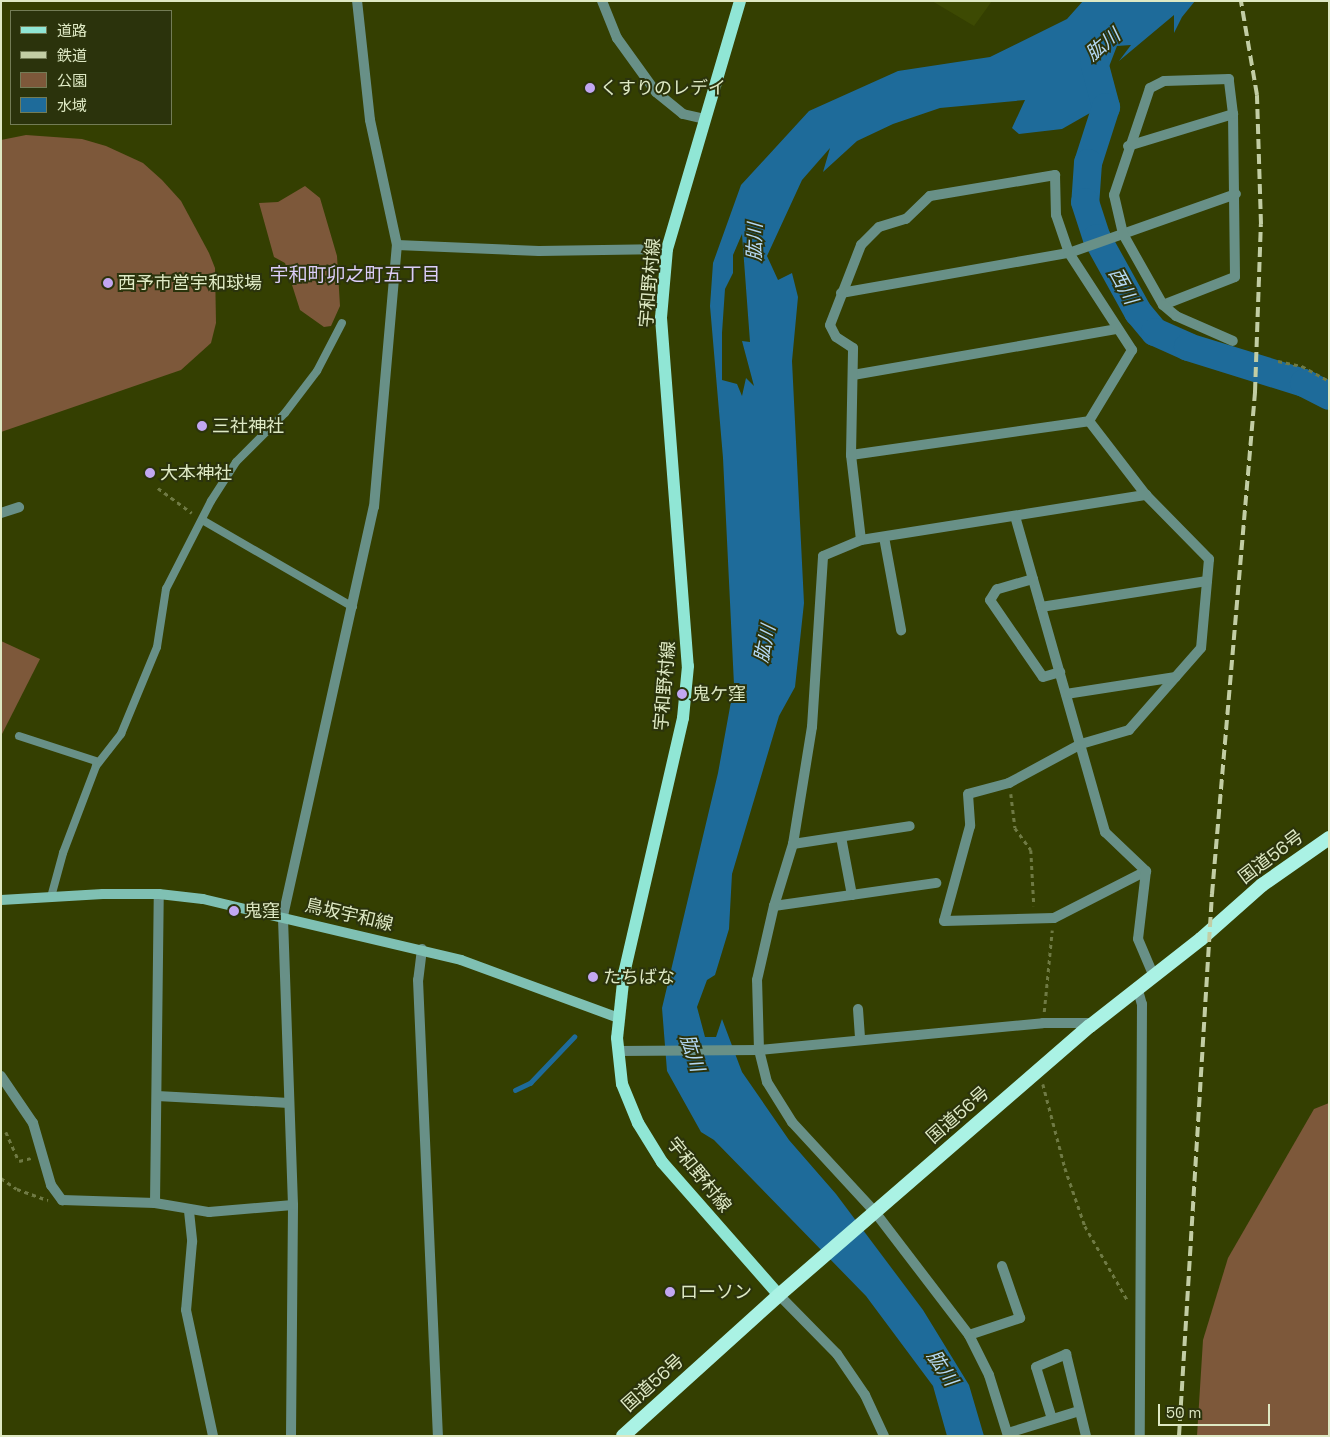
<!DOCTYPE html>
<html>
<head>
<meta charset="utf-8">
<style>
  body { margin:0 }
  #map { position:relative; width:1330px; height:1437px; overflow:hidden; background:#343f01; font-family:"Space Grotesk","Noto Sans JP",sans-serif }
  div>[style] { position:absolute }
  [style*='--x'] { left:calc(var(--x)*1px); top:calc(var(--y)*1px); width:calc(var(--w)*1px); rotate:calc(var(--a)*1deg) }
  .built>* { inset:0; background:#3d4a03 }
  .green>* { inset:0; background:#7d583a }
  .water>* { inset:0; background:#1e6b9a }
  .stream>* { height:4.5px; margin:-2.25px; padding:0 2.25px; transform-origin:2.25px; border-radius:2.25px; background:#1e6b9a }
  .river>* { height:28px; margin:-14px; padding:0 14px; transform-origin:14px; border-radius:14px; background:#1e6b9a }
  .path>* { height:2.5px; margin-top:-1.25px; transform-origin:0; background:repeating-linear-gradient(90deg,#6f7a44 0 4px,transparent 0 8px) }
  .service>* { height:8px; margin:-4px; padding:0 4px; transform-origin:4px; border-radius:4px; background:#689087 }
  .minor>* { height:10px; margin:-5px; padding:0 5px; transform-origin:5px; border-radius:5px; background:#689087 }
  .tertiary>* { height:10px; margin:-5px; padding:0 5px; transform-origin:5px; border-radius:5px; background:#689087 }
  .secondary>* { height:10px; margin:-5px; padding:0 5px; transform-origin:5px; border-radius:5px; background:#7fc0b3 }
  .primary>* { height:12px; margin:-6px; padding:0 6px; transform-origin:6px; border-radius:6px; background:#90e6d5 }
  .trunk>* { height:14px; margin:-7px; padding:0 7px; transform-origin:7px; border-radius:7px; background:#aaf2e4 }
  .rail>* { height:4px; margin-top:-2px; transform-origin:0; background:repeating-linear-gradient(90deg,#c2cda4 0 10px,transparent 0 15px) }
  .dots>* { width:14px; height:14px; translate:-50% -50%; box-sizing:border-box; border:2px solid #2b330c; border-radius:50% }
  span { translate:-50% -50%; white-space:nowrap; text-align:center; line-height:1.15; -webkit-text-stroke:4px #2b330c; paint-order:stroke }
  .poi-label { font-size:18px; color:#dee9c4 }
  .left { translate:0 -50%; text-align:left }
  .street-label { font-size:18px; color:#dee9c4 }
  .water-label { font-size:19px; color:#b5d9f4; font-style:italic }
  .neighbourhood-label { font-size:19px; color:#dbcdf8 }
  .frame { position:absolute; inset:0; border:2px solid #dee9c4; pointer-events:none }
  .legend { position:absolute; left:10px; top:10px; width:162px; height:115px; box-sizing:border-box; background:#2b330c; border:1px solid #737c56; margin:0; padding:6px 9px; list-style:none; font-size:15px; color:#dee9c4 }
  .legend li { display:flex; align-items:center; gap:10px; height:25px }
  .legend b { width:25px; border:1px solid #737c56 }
  .scale { position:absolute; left:1158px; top:1404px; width:112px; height:22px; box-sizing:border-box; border:2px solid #dee9c4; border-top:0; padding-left:6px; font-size:15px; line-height:18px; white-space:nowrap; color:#dee9c4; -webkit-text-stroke:4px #2b330c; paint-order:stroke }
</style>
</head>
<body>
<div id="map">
  <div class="built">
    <div style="clip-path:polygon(932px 1px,992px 1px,974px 26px)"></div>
  </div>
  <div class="green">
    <div style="clip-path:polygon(26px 135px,82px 139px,106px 146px,143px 163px,162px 180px,181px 201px,209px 253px,215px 268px,216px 323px,211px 343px,181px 370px,1px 432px,1px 140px)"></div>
    <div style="clip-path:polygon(305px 186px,320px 198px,337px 256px,340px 306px,331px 326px,324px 327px,300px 310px,285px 263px,274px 257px,259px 203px,278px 202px)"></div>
    <div style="clip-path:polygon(1px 641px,40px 659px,1px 736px)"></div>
    <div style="clip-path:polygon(1329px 1103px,1329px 1436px,1197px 1436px,1203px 1340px,1228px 1258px,1314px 1109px)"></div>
  </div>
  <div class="water">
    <div style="clip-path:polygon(evenodd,1083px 1px,1195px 1px,1182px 17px,1174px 33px,1174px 15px,1119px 61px,1131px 45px,1117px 46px,1105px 77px,1108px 95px,1090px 113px,1062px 129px,1019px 134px,1012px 128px,1025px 100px,940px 108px,893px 124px,857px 141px,823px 172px,830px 148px,802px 180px,767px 256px,778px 280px,792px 273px,798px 297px,792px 361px,804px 603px,795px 687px,779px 716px,732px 874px,729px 929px,715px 975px,707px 980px,697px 1007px,705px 1037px,716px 1037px,722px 1019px,742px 1072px,789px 1140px,836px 1194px,923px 1310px,969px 1385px,984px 1436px,947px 1436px,933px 1386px,866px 1296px,714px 1140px,701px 1132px,667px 1071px,662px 1008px,718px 773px,734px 685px,723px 458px,710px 306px,713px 263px,741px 185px,809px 111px,898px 71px,990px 57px,1067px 19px,1083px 1px,742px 234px,750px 342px,742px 341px,754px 386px,746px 378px,742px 396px,737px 384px,722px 380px,722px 333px,725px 289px,733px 273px,733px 255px,742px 234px)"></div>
  </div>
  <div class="stream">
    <div style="--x:515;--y:1090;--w:17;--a:-25"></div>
    <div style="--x:530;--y:1083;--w:64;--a:-46.3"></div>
  </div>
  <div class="river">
    <div style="--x:1094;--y:62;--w:47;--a:75.1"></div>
    <div style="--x:1106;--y:107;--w:59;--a:107.8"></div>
    <div style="--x:1088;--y:163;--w:39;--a:94"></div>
    <div style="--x:1085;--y:202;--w:38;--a:72"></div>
    <div style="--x:1097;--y:238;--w:85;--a:61"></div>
    <div style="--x:1138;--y:312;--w:26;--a:50"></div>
    <div style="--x:1155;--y:332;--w:36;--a:24"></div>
    <div style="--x:1188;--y:347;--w:121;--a:17.2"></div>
    <div style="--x:1304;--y:383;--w:28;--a:27"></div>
  </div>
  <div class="path">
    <div style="--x:1278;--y:361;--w:25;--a:12"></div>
    <div style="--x:1302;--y:366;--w:31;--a:29"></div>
    <div style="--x:158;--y:488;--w:42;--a:36.3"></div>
    <div style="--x:1011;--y:794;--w:34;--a:83"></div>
    <div style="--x:1015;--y:828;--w:27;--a:54"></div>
    <div style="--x:1031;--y:850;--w:56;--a:86.9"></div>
    <div style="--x:1044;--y:1012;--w:82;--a:-84.4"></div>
    <div style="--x:1043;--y:1084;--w:87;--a:75.3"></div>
    <div style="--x:1065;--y:1168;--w:61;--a:71"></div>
    <div style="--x:1085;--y:1226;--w:86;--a:60.2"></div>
    <div style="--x:6;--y:1132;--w:32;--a:66"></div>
    <div style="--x:19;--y:1161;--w:12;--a:-14"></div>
    <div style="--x:1;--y:1178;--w:19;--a:35"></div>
    <div style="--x:17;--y:1189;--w:33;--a:20"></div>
  </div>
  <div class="service">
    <div style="--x:204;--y:521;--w:172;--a:30"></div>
    <div style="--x:19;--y:736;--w:84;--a:18"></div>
    <div style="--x:51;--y:897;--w:46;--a:-74.7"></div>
    <div style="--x:63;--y:853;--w:93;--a:-69.2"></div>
    <div style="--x:96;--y:766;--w:41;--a:-52"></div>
    <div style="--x:121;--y:734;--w:94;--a:-67.5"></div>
    <div style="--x:157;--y:647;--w:59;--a:-81.2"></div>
    <div style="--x:166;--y:589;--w:99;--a:-62.9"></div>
    <div style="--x:211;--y:501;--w:46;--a:-57.3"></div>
    <div style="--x:236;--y:462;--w:69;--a:-45"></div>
    <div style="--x:285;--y:413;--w:53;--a:-52.7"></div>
    <div style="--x:317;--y:371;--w:54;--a:-62.5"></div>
  </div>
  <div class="minor">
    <div style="--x:602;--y:1;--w:40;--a:68"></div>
    <div style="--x:617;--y:38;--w:67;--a:54.2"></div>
    <div style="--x:656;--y:92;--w:35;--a:39"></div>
    <div style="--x:683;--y:114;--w:23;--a:13"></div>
    <div style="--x:1128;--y:146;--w:110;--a:-16.9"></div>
    <div style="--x:397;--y:245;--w:142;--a:2.4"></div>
    <div style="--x:539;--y:251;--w:128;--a:-0.9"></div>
    <div style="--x:841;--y:293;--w:231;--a:-10"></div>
    <div style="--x:1069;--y:253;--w:177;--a:-19.5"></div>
    <div style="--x:1163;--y:305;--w:77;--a:-21.3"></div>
    <div style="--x:1235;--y:277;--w:163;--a:-90.7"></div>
    <div style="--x:1233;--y:114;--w:35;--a:-97"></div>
    <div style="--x:1229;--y:79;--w:65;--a:178.2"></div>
    <div style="--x:1164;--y:81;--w:16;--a:153"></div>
    <div style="--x:1150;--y:88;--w:113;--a:108.6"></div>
    <div style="--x:1114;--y:195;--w:40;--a:77"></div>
    <div style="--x:1123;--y:234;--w:81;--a:60.6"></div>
    <div style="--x:1163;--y:305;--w:17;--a:40"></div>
    <div style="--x:1176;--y:316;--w:62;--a:23.7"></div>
    <div style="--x:853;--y:375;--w:267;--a:-9.9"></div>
    <div style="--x:851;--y:455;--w:240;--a:-8.1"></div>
    <div style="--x:1;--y:513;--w:19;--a:-18"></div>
    <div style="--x:1015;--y:516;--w:329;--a:74.1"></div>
    <div style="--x:1105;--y:832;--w:57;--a:43.6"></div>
    <div style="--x:884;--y:537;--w:95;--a:79.6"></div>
    <div style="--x:861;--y:540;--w:86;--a:-96.7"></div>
    <div style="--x:851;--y:455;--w:107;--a:-88.9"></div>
    <div style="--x:853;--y:348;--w:20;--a:-147"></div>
    <div style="--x:836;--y:337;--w:13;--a:-117"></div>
    <div style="--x:830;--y:325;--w:86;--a:-68.8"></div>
    <div style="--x:861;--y:245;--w:25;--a:-45"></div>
    <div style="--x:879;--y:227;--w:28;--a:-17"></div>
    <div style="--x:906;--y:219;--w:33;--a:-44"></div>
    <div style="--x:930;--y:196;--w:127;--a:-9.5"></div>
    <div style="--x:1055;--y:175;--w:40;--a:88.6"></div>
    <div style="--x:1056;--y:215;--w:40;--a:71.1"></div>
    <div style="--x:1069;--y:253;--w:116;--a:57"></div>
    <div style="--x:1132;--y:350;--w:83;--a:121.2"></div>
    <div style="--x:1089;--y:421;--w:93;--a:52.4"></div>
    <div style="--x:1146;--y:495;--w:90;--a:45.5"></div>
    <div style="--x:1209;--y:559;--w:89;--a:95.1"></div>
    <div style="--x:1201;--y:648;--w:109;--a:131.3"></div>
    <div style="--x:1129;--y:730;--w:50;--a:163.7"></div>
    <div style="--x:1081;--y:744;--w:82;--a:151.6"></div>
    <div style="--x:1009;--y:783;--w:42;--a:165"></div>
    <div style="--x:968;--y:794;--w:32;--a:86"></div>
    <div style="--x:970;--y:826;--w:98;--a:105.3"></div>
    <div style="--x:944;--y:921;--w:110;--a:-1.6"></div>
    <div style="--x:1054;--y:918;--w:103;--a:-27.1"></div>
    <div style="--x:1033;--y:579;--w:37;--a:164"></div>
    <div style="--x:997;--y:589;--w:13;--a:122"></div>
    <div style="--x:990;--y:600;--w:93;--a:55.5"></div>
    <div style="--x:1043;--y:677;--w:18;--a:-16"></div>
    <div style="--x:1041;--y:607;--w:168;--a:-8.9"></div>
    <div style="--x:1066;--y:694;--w:111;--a:-8.8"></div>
    <div style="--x:841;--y:837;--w:59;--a:79.3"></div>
    <div style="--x:793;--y:844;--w:118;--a:-8.7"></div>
    <div style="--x:1146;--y:871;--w:68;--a:96.7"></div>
    <div style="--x:1138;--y:939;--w:39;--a:67"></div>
    <div style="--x:774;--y:906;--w:164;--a:-8.1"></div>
    <div style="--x:422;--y:949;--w:31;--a:97"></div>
    <div style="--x:418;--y:980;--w:456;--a:87.5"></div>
    <div style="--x:1137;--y:987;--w:18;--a:74"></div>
    <div style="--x:1142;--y:1004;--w:432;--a:90.3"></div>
    <div style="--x:858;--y:1009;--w:31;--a:86"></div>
    <div style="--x:618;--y:1051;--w:141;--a:-0.4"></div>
    <div style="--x:759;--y:1050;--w:285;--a:-5.4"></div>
    <div style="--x:1043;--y:1023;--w:51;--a:0"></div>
    <div style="--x:1;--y:1076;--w:57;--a:55.8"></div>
    <div style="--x:33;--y:1123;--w:65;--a:73.8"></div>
    <div style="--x:51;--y:1185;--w:19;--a:54"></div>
    <div style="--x:62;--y:1200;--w:93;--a:1.8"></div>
    <div style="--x:155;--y:1203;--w:55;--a:9.5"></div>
    <div style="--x:209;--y:1212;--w:84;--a:-4.8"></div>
    <div style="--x:157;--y:1096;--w:132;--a:3"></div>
    <div style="--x:155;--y:1203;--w:309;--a:-89.3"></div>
    <div style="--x:189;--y:1211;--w:31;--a:84"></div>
    <div style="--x:192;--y:1242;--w:68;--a:95"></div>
    <div style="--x:186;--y:1310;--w:129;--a:77.9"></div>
    <div style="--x:969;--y:1335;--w:54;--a:-18.4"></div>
    <div style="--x:1020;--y:1318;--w:55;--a:-109.1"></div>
    <div style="--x:1052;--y:1419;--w:54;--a:-107.1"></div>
    <div style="--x:1036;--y:1367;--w:33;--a:-23"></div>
    <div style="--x:1066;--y:1354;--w:84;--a:76.3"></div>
    <div style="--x:1008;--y:1433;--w:74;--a:-17.2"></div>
    <div style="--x:291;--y:1436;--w:231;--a:-89.5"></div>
    <div style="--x:293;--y:1205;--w:289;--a:-92"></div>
    <div style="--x:283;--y:916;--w:419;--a:-77.5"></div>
    <div style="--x:374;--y:507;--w:263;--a:-85"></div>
    <div style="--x:397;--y:245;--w:128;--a:-102.2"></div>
    <div style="--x:370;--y:120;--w:120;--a:-96.2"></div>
    <div style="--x:1008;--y:1436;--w:64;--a:-107.3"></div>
    <div style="--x:989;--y:1375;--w:45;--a:-116.6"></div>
    <div style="--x:969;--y:1335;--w:155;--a:-127.4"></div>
    <div style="--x:875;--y:1212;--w:122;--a:-132.7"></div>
    <div style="--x:792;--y:1122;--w:47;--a:-122"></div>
    <div style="--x:767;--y:1082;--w:33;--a:-104"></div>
    <div style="--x:759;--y:1050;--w:70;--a:-91.6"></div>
    <div style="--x:757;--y:980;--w:76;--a:-77.1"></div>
    <div style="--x:774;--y:906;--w:65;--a:-73"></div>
    <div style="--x:793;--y:844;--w:119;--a:-80.8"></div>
    <div style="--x:812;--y:727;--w:171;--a:-86.3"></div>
    <div style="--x:823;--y:556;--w:41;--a:-22.8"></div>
    <div style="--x:861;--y:540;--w:289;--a:-9"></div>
  </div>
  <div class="tertiary">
    <div style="--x:779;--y:1295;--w:83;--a:45.5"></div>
    <div style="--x:837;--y:1354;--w:50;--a:55.7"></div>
    <div style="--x:865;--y:1395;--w:45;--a:65.1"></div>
  </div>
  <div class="secondary">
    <div style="--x:1;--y:900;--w:102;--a:-3.4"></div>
    <div style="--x:103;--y:894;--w:56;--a:0"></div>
    <div style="--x:159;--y:894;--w:44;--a:6.5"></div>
    <div style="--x:203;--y:899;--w:265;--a:13.3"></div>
    <div style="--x:461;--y:960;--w:168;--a:20.2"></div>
  </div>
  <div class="primary">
    <div style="--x:740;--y:1;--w:259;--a:106.4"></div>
    <div style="--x:667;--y:249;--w:69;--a:95"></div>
    <div style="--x:661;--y:318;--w:349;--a:85.6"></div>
    <div style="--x:688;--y:666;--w:52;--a:95.5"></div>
    <div style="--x:683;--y:718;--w:262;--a:103"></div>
    <div style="--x:624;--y:973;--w:65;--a:96.1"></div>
    <div style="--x:617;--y:1038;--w:46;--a:83.8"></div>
    <div style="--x:622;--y:1084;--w:42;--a:67.7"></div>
    <div style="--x:638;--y:1123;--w:46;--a:58.4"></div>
    <div style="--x:662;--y:1162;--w:177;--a:48.7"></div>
  </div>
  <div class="trunk">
    <div style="--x:623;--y:1436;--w:210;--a:-42.1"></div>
    <div style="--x:779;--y:1295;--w:411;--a:-40.9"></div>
    <div style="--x:1090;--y:1026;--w:141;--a:-38.1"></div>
    <div style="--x:1201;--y:939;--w:81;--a:-41.5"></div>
    <div style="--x:1262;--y:885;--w:82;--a:-35"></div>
  </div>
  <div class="rail">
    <div style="--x:1179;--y:1436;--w:543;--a:-86.52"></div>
    <div style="--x:1212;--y:894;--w:504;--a:-85.1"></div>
    <div style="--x:1255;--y:392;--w:168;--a:-88"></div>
    <div style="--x:1261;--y:224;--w:129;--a:-91.8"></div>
    <div style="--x:1257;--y:95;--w:95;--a:-99.7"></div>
  </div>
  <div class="dots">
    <div style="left:590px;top:88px;background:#c2a7f2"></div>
    <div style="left:108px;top:283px;background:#c2a7f2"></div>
    <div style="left:202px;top:426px;background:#c2a7f2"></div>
    <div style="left:150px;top:473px;background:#c2a7f2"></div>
    <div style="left:682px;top:694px;background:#c2a7f2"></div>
    <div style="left:234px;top:911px;background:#c2a7f2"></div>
    <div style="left:593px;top:977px;background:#c2a7f2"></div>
    <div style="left:670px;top:1292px;background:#c2a7f2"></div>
  </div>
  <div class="poi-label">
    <span class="left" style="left:600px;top:88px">くすりのレデイ</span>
    <span class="left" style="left:118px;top:283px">西予市営宇和球場</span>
    <span class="left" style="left:212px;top:426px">三社神社</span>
    <span class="left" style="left:160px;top:473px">大本神社</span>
    <span class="left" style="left:692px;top:694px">鬼ケ窪</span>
    <span class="left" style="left:244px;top:911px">鬼窪</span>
    <span class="left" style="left:603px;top:977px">たちばな</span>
    <span class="left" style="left:680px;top:1292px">ローソン</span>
  </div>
  <div class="street-label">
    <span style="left:650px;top:283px;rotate:-85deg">宇和野村線</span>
    <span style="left:665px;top:686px;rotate:-85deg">宇和野村線</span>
    <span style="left:1271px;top:857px;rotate:-37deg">国道56号</span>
    <span style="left:349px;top:915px;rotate:13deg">鳥坂宇和線</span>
    <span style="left:958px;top:1115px;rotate:-41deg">国道56号</span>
    <span style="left:699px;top:1175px;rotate:51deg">宇和野村線</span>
    <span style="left:653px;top:1383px;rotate:-42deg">国道56号</span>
  </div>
  <div class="water-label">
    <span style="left:1103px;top:45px;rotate:-40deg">肱川</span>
    <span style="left:755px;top:242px;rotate:-88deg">肱川</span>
    <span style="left:1123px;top:286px;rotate:61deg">西川</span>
    <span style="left:765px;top:644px;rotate:-78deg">肱川</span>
    <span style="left:692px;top:1053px;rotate:72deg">肱川</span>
    <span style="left:942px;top:1368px;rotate:57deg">肱川</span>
  </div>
  <div class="neighbourhood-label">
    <span style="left:355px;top:275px">宇和町卯之町五丁目</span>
  </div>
  <div class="frame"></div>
  <ul class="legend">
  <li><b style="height:6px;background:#90e6d5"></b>道路</li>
  <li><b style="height:6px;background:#c2cda4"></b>鉄道</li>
  <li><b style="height:14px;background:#7d583a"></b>公園</li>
  <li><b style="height:14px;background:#1e6b9a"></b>水域</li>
  </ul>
  <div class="scale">50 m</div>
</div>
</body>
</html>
